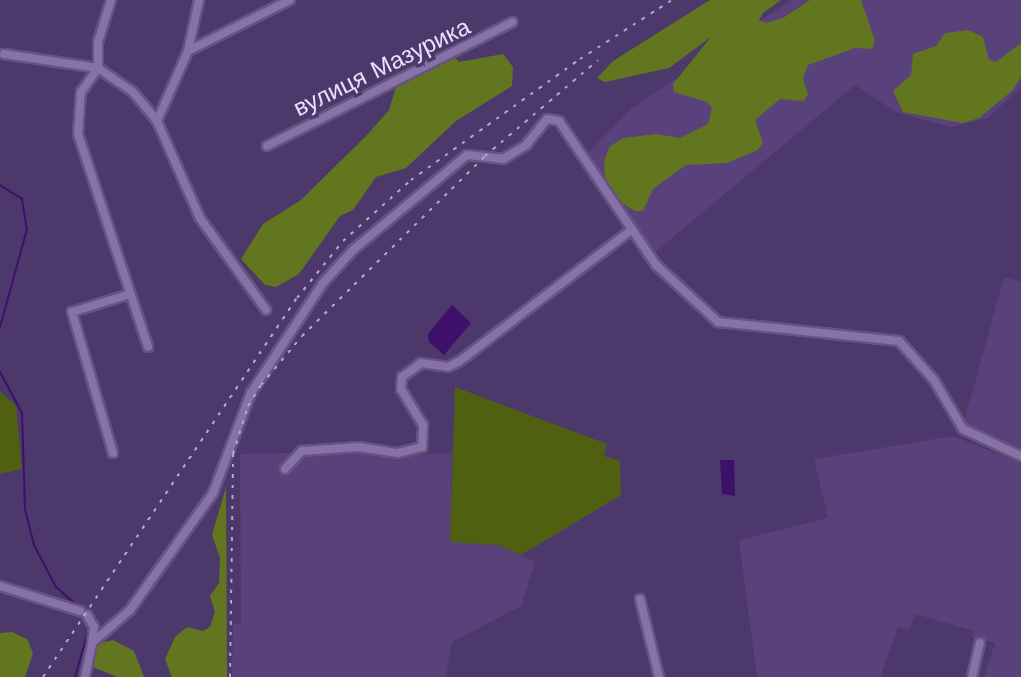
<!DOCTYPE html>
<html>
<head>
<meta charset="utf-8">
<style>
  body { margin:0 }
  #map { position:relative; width:1021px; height:677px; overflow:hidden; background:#4d386b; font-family:"Work Sans",sans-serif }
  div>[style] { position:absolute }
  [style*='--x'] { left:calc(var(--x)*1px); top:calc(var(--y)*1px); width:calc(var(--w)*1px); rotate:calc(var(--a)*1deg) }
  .built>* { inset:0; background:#59417b }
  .green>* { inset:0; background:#4f6011 }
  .forest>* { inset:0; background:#62761f }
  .water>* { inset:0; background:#3d1069 }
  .stream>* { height:2px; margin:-1px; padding:0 1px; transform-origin:1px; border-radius:1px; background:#3d1069 }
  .roads { filter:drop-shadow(2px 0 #66547f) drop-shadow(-2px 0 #66547f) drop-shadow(0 2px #66547f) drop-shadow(0 -2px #66547f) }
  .street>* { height:8px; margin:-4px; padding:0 4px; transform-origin:4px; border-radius:4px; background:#8671a8 }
  .rail>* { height:2px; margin-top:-1px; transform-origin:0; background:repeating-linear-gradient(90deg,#b7a8ce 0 3.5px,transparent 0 10.5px) }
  span { translate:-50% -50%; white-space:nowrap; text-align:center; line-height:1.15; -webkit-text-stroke:7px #4d386b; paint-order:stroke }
  .street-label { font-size:24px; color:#e9defd }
</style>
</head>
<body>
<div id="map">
  <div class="built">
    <div style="clip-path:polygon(791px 0,1021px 0,1021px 87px,988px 118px,951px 127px,896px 112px,855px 85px,654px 253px,585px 156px,631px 109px)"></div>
    <div style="clip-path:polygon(1004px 277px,1021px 282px,1021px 451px,963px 426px)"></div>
    <div style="clip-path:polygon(953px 436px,1021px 463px,1021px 677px,984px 677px,995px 643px,972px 637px,974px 631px,915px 614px,910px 629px,898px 627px,880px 677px,757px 677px,739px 540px,828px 518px,814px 459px)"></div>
    <div style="clip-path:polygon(361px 451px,377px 457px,452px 453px,450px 541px,498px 545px,535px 562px,521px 606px,452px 642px,446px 677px,232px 677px,233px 624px,241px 623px,240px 454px)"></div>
  </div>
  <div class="green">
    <div style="clip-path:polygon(455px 387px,607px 444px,604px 456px,620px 461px,621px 495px,521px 555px,498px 545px,450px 542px)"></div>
    <div style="clip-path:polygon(0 391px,16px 406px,22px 469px,0 474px)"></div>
  </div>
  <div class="forest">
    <div style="clip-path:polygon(710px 0,781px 0,763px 13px,759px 20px,766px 23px,783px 18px,810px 0,861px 0,875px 41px,872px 49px,855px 48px,808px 65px,803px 79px,808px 94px,804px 101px,780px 99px,755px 120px,763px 143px,758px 150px,727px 163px,686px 165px,653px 189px,643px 211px,635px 211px,606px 193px,604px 161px,610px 146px,624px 138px,656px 134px,680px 138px,708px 124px,712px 108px,707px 102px,674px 92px,673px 84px,711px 37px,669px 68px,605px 82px,597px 78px,613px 61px)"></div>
    <div style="clip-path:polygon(968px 30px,983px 37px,989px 60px,996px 62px,1021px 43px,1021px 77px,1012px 91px,979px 118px,963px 123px,903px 112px,893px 91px,911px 75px,913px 54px,936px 46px,945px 33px)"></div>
    <div style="clip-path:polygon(452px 54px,459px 62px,503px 54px,513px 67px,512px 86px,456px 121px,406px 168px,376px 177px,353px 210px,340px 216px,299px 274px,276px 287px,265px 285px,241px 259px,263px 224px,301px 200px,368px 134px,389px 110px,398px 81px)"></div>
    <div style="clip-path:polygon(226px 487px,227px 677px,172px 677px,165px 659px,175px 637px,187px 627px,203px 631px,210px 627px,215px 612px,210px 596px,219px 583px,220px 558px,212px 535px)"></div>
    <div style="clip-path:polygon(12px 632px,27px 639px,33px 653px,25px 677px,0 677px,0 633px)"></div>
    <div style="clip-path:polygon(113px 640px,134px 651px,144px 677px,117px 677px,91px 666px,97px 644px)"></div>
  </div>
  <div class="water">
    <div style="clip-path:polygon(452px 305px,471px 323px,444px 355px,429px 342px,428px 334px)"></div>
    <div style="clip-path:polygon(720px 460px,734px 460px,735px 496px,722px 494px)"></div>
  </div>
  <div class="stream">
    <div style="--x:0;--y:185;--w:26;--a:32"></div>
    <div style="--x:22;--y:199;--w:30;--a:81"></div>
    <div style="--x:27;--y:229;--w:102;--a:105.4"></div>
    <div style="--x:0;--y:372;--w:47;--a:61.8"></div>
    <div style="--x:22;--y:413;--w:96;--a:88.2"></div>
    <div style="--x:25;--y:509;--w:37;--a:76"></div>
    <div style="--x:34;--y:545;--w:47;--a:62.4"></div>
    <div style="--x:56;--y:587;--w:29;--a:41"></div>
    <div style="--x:75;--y:677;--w:54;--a:-73.9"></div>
  </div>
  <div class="roads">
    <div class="street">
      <div style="--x:188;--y:51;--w:52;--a:-77.8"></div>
      <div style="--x:4;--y:54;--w:95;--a:8.5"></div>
      <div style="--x:98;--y:68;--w:42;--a:34.4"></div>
      <div style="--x:133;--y:92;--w:38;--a:50"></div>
      <div style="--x:157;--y:121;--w:106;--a:66.1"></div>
      <div style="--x:200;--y:218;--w:113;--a:54.3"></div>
      <div style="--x:98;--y:68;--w:29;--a:125"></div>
      <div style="--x:81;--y:92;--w:42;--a:94.1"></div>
      <div style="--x:78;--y:134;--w:224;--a:71.8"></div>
      <div style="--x:98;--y:68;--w:26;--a:-90"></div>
      <div style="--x:98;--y:42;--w:44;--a:-72.8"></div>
      <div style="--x:157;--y:121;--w:77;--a:-66.1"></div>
      <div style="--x:188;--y:51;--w:114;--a:-26.6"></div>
      <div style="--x:267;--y:146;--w:275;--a:-26.8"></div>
      <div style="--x:113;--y:453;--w:147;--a:-106.2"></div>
      <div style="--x:72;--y:312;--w:61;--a:-17.2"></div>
      <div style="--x:285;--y:469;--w:25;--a:-47"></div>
      <div style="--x:302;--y:451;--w:57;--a:-4"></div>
      <div style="--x:359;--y:447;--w:39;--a:9"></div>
      <div style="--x:398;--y:453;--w:25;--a:-14"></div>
      <div style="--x:422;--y:447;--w:22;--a:-87"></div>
      <div style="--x:423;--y:425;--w:42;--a:-121.4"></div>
      <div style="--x:401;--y:389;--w:12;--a:-85"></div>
      <div style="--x:402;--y:377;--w:24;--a:-36"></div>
      <div style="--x:421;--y:363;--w:27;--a:8"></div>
      <div style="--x:448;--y:367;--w:13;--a:-27"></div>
      <div style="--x:460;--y:361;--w:214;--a:-37.4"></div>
      <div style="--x:0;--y:586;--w:84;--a:17.4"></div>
      <div style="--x:640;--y:599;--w:80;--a:76.3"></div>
      <div style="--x:87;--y:615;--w:14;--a:60"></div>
      <div style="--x:94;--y:627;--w:16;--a:97"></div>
      <div style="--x:85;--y:677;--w:35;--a:-78"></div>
      <div style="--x:92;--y:643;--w:50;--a:-41"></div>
      <div style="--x:130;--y:610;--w:143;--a:-54.6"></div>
      <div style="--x:213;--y:493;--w:107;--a:-69.2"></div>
      <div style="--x:251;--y:393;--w:131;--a:-56.8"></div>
      <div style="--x:323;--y:283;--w:45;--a:-47.7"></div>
      <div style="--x:353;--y:250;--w:148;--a:-39.8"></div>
      <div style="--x:467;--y:155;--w:36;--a:6"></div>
      <div style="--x:503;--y:159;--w:27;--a:-31"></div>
      <div style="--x:526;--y:145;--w:33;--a:-51"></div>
      <div style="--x:547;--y:119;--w:12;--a:9"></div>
      <div style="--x:559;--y:121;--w:174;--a:56"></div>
      <div style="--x:656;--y:265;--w:84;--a:42.6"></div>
      <div style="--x:718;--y:322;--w:182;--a:6"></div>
      <div style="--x:899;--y:341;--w:52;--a:48.1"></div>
      <div style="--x:934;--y:380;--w:57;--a:59.4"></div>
      <div style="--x:963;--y:429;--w:64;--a:25"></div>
      <div style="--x:972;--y:677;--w:35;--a:-77"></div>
    </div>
  </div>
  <div class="rail">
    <div style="--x:43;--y:677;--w:456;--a:-56.2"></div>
    <div style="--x:297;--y:298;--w:73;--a:-51.1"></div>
    <div style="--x:343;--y:241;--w:91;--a:-41.9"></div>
    <div style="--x:411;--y:180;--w:208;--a:-35.6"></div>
    <div style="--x:580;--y:59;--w:109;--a:-32.7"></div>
    <div style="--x:230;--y:677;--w:223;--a:-89.2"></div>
    <div style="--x:233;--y:454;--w:50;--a:-72.6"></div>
    <div style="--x:248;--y:406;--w:25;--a:-58"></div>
    <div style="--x:261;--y:385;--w:64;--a:-50.1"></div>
    <div style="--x:302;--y:336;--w:257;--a:-44.5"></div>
    <div style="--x:485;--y:156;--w:148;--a:-40.3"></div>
  </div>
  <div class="street-label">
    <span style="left:382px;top:68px;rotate:-26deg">вулиця Мазурика</span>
  </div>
</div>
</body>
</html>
